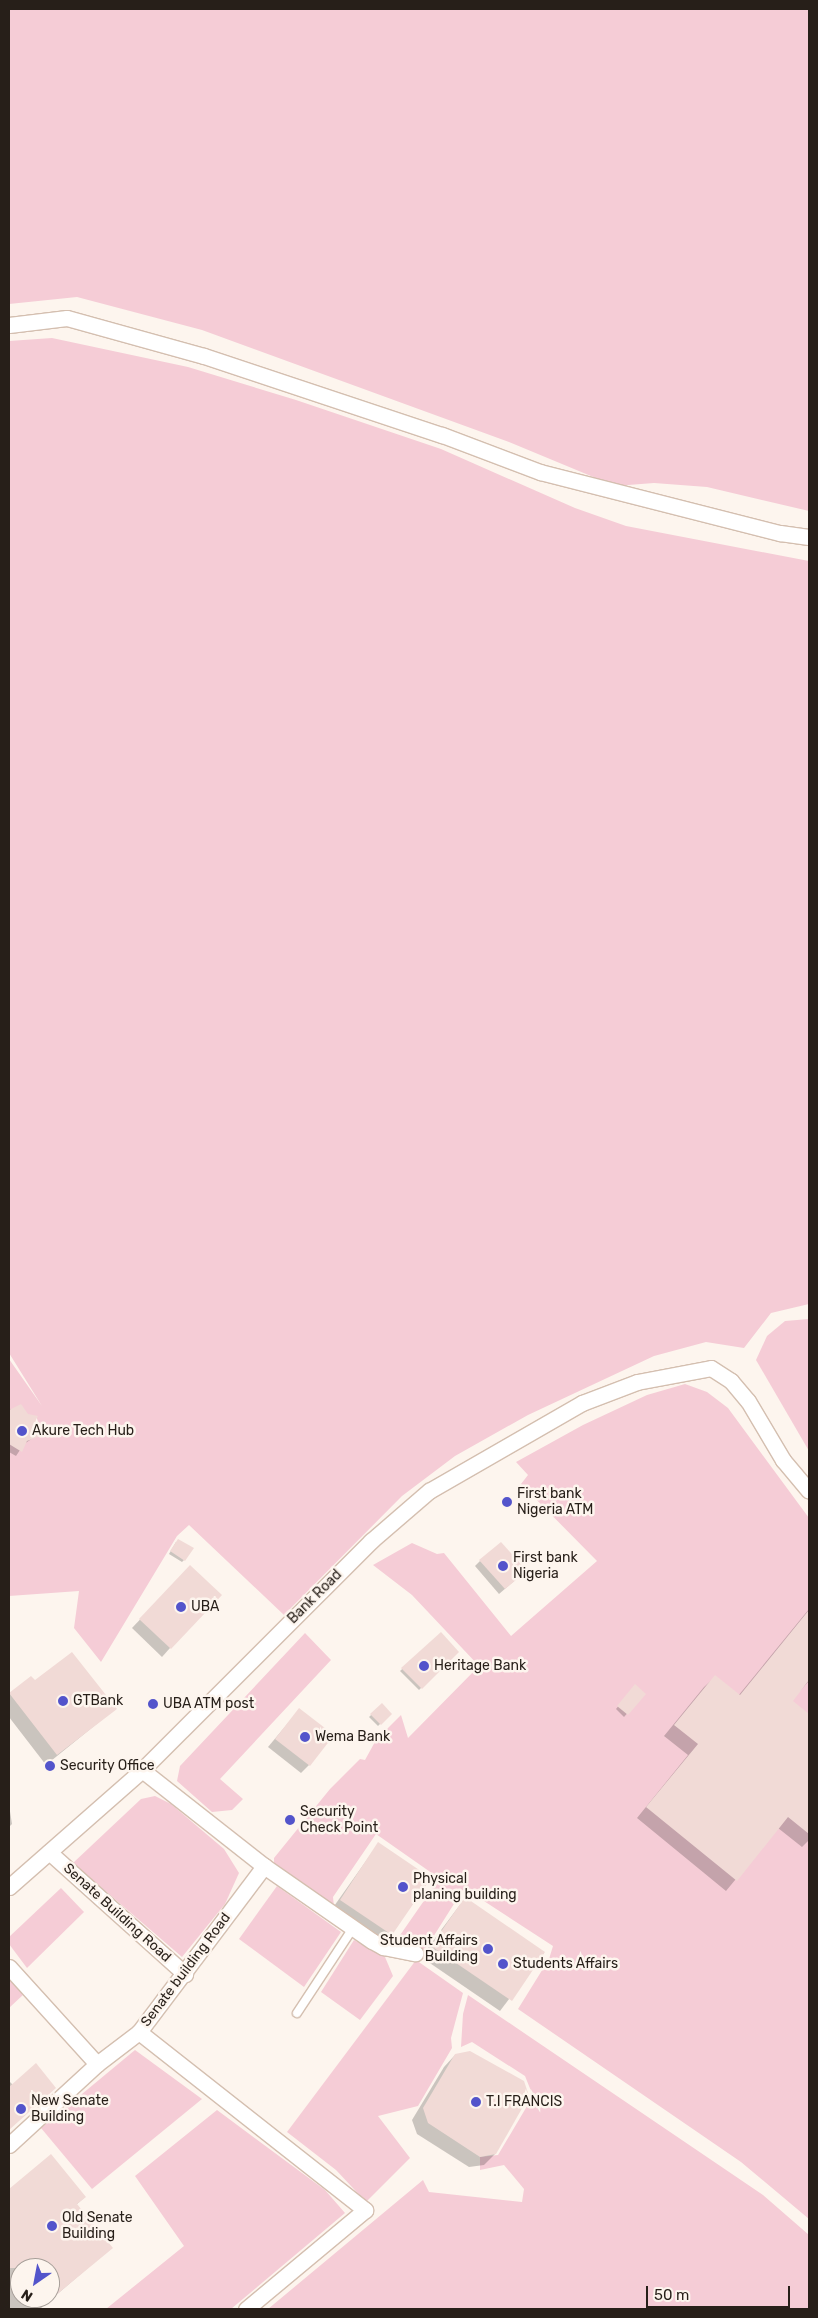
<!DOCTYPE html>
<html>
<head>
<meta charset="utf-8">
<style>
  body { margin:0 }
  #map { position:relative; width:818px; height:2318px; overflow:hidden; background:#fdf5ee; font-family:Rubik,sans-serif }
  div>[style] { position:absolute }
  [style*='--x'] { left:calc(var(--x)*1px); top:calc(var(--y)*1px); width:calc(var(--w)*1px); rotate:calc(var(--a)*1deg) }
  .green>* { inset:0; background:#f5ccd6 }
  .shadow>* { inset:0; background:#0003 }
  .building>* { inset:0; background:#f1dad6 }
  .roads { filter:drop-shadow(1px 0 #d4bfb0) drop-shadow(-1px 0 #d4bfb0) drop-shadow(0 1px #d4bfb0) drop-shadow(0 -1px #d4bfb0) }
  .service>* { height:8px; margin:-4px; padding:0 4px; transform-origin:4px; border-radius:4px; background:#fff }
  .minor>* { height:15px; margin:-7.5px; padding:0 7.5px; transform-origin:7.5px; border-radius:7.5px; background:#fff }
  .dots>* { width:14px; height:14px; translate:-50% -50%; box-sizing:border-box; border:2px solid #fdf5ee; border-radius:50% }
  span { translate:-50% -50%; white-space:nowrap; text-align:center; line-height:1.15; -webkit-text-stroke:5px #fdf5ee; paint-order:stroke }
  .poi-label { font-size:14px; color:#271f19 }
  .left { translate:0 -50%; text-align:left }
  .right { translate:-100% -50%; text-align:right }
  .street-label { font-size:14px; color:#271f19 }
  .frame { position:absolute; inset:0; border:10px solid #271f19; pointer-events:none }
  .north { position:absolute; left:10px; top:2258px; width:50px; height:50px; box-sizing:border-box; background:#fdf5ee; border:1px solid #a79f99; border-radius:50%; rotate:213deg; font-size:14px; font-weight:700; line-height:20px; text-align:center; color:#271f19 }
  .north::after { content:''; display:block; margin:auto; width:18px; height:22px; background:#5354cb; clip-path:polygon(50% 0,100% 100%,50% 72%,0 100%) }
  .scale { position:absolute; left:646px; top:2286px; width:144px; height:22px; box-sizing:border-box; border:2px solid #271f19; border-top:0; padding-left:6px; font-size:15px; line-height:18px; white-space:nowrap; color:#271f19; -webkit-text-stroke:4px #fdf5ee; paint-order:stroke }
</style>
</head>
<body>
<div id="map">
  <div class="green">
    <div style="clip-path:polygon(9px 9px,809px 9px,809px 511px,707px 487px,654px 483px,615px 486px,509px 442px,202px 330px,77px 297px,9px 304px)"></div>
    <div style="clip-path:polygon(52px 338px,188px 367px,296px 400px,441px 449px,575px 508px,626px 526px,809px 561px,809px 1304px,771px 1313px,744px 1348px,706px 1342px,654px 1356px,528px 1415px,455px 1456px,402px 1496px,284px 1615px,189px 1525px,177px 1536px,101px 1662px,74px 1628px,79px 1591px,9px 1596px,9px 1359px,42px 1406px,9px 1353px,9px 341px)"></div>
    <div style="clip-path:polygon(809px 1319px,809px 1451px,756px 1360px,767px 1336px,785px 1321px)"></div>
    <div style="clip-path:polygon(685px 1384px,707px 1392px,728px 1408px,809px 1518px,809px 2219px,741px 2162px,518px 2009px,549px 1959px,553px 1946px,464px 1888px,423px 1953px,396px 1941px,437px 1882px,436px 1876px,376px 1834px,333px 1897px,334px 1907px,274px 1864px,274px 1858px,330px 1789px,360px 1759px,365px 1760px,376px 1740px,401px 1715px,408px 1738px,479px 1666px,412px 1595px,373px 1565px,412px 1543px,437px 1554px,444px 1553px,511px 1636px,597px 1561px,521px 1484px,528px 1475px,516px 1462px,583px 1425px,647px 1395px)"></div>
    <div style="clip-path:polygon(305px 1633px,331px 1660px,220px 1779px,243px 1799px,232px 1810px,212px 1812px,177px 1781px,180px 1766px)"></div>
    <div style="clip-path:polygon(155px 1796px,171px 1804px,224px 1849px,239px 1873px,225px 1904px,182px 1957px,73px 1863px,141px 1799px)"></div>
    <div style="clip-path:polygon(277px 1886px,341px 1932px,304px 1987px,239px 1939px)"></div>
    <div style="clip-path:polygon(61px 1888px,84px 1912px,27px 1968px,9px 1944px,9px 1937px)"></div>
    <div style="clip-path:polygon(354px 1940px,385px 1957px,393px 1976px,360px 2020px,321px 1992px)"></div>
    <div style="clip-path:polygon(416px 1960px,463px 1993px,451px 2038px,452px 2048px,418px 2106px,378px 2116px,410px 2158px,366px 2202px,336px 2170px,287px 2132px)"></div>
    <div style="clip-path:polygon(9px 1978px,24px 1994px,9px 2008px)"></div>
    <div style="clip-path:polygon(468px 1995px,763px 2195px,809px 2235px,809px 2309px,268px 2309px,423px 2180px,429px 2192px,522px 2202px,524px 2189px,504px 2165px,480px 2170px,480px 2157px,498px 2155px,533px 2096px,525px 2076px,472px 2042px,461px 2047px,463px 2014px)"></div>
    <div style="clip-path:polygon(135px 2050px,202px 2099px,92px 2189px,41px 2128px)"></div>
    <div style="clip-path:polygon(217px 2110px,325px 2190px,345px 2213px,231px 2309px,106px 2309px,184px 2246px,135px 2176px)"></div>
  </div>
  <div class="shadow">
    <div style="clip-path:polygon(9px 1408px,32px 1424px,36px 1436px,24px 1444px,16px 1456px,9px 1452px)"></div>
    <div style="clip-path:polygon(176px 1542px,184px 1560px,182px 1562px,169px 1554px)"></div>
    <div style="clip-path:polygon(480px 1561px,520px 1576px,499px 1594px,475px 1566px)"></div>
    <div style="clip-path:polygon(182px 1575px,170px 1648px,162px 1657px,132px 1628px)"></div>
    <div style="clip-path:polygon(809px 1609px,809px 1681px,791px 1701px,809px 1716px,809px 1840px,802px 1847px,778px 1828px,726px 1891px,637px 1818px,688px 1755px,664px 1736px,704px 1687px,715px 1677px,738px 1696px)"></div>
    <div style="clip-path:polygon(441px 1634px,457px 1652px,419px 1690px,400px 1671px)"></div>
    <div style="clip-path:polygon(31px 1677px,35px 1682px,115px 1709px,46px 1765px,9px 1717px,9px 1695px)"></div>
    <div style="clip-path:polygon(635px 1686px,644px 1694px,624px 1717px,616px 1709px)"></div>
    <div style="clip-path:polygon(382px 1705px,390px 1714px,378px 1726px,369px 1717px)"></div>
    <div style="clip-path:polygon(299px 1710px,309px 1765px,301px 1773px,268px 1747px)"></div>
    <div style="clip-path:polygon(9px 1805px,12px 1824px,9px 1827px)"></div>
    <div style="clip-path:polygon(378px 1844px,391px 1934px,383px 1943px,332px 1909px)"></div>
    <div style="clip-path:polygon(465px 1898px,544px 1953px,500px 2011px,421px 1957px)"></div>
    <div style="clip-path:polygon(455px 2055px,495px 2154px,484px 2165px,469px 2167px,417px 2134px,412px 2120px,444px 2067px)"></div>
    <div style="clip-path:polygon(9px 2081px,13px 2085px,49px 2093px,9px 2129px)"></div>
    <div style="clip-path:polygon(evenodd,51px 2156px,85px 2197px,76px 2205px,111px 2248px,40px 2309px,9px 2309px,9px 2191px,51px 2156px,20px 2268px,50px 2268px,50px 2298px,20px 2298px,20px 2268px)"></div>
  </div>
  <div class="building">
    <div style="clip-path:polygon(21px 1404px,28px 1414px,38px 1416px,34px 1424px,38px 1437px,27px 1441px,22px 1452px,9px 1444px,9px 1410px)"></div>
    <div style="clip-path:polygon(178px 1539px,194px 1548px,185px 1561px,170px 1551px)"></div>
    <div style="clip-path:polygon(501px 1542px,527px 1571px,505px 1589px,479px 1560px)"></div>
    <div style="clip-path:polygon(190px 1565px,222px 1595px,171px 1649px,139px 1619px)"></div>
    <div style="clip-path:polygon(809px 1610px,809px 1680px,793px 1701px,809px 1714px,809px 1834px,788px 1817px,737px 1881px,646px 1807px,698px 1744px,674px 1725px,715px 1675px,740px 1695px)"></div>
    <div style="clip-path:polygon(441px 1632px,459px 1652px,422px 1689px,401px 1668px)"></div>
    <div style="clip-path:polygon(72px 1652px,117px 1709px,57px 1755px,9px 1693px,31px 1676px,35px 1680px)"></div>
    <div style="clip-path:polygon(635px 1684px,646px 1694px,628px 1715px,617px 1706px)"></div>
    <div style="clip-path:polygon(382px 1703px,392px 1714px,381px 1725px,370px 1714px)"></div>
    <div style="clip-path:polygon(299px 1708px,334px 1735px,310px 1766px,275px 1739px)"></div>
    <div style="clip-path:polygon(378px 1842px,431px 1878px,392px 1935px,340px 1900px)"></div>
    <div style="clip-path:polygon(465px 1897px,545px 1952px,512px 2001px,431px 1946px)"></div>
    <div style="clip-path:polygon(470px 2051px,524px 2081px,529px 2096px,496px 2154px,480px 2157px,428px 2123px,423px 2108px,455px 2054px)"></div>
    <div style="clip-path:polygon(36px 2063px,56px 2088px,9px 2130px,9px 2087px)"></div>
    <div style="clip-path:polygon(51px 2154px,86px 2197px,77px 2204px,113px 2248px,50px 2300px,50px 2268px,9px 2268px,9px 2189px)"></div>
  </div>
  <div class="roads">
    <div class="service">
      <div style="--x:297;--y:2013;--w:102;--a:-56.6"></div>
    </div>
    <div class="minor">
      <div style="--x:9;--y:325;--w:58;--a:-6.9"></div>
      <div style="--x:67;--y:318;--w:142;--a:15.5"></div>
      <div style="--x:204;--y:356;--w:251;--a:18.4"></div>
      <div style="--x:442;--y:435;--w:105;--a:20.7"></div>
      <div style="--x:540;--y:472;--w:248;--a:14.3"></div>
      <div style="--x:780;--y:533;--w:29;--a:8"></div>
      <div style="--x:142;--y:1770;--w:155;--a:38.2"></div>
      <div style="--x:264;--y:1866;--w:131;--a:34.8"></div>
      <div style="--x:372;--y:1941;--w:13;--a:29"></div>
      <div style="--x:383;--y:1947;--w:33;--a:11"></div>
      <div style="--x:49;--y:1852;--w:183;--a:41.9"></div>
      <div style="--x:9;--y:1887;--w:177;--a:-41.3"></div>
      <div style="--x:142;--y:1770;--w:324;--a:-45"></div>
      <div style="--x:371;--y:1541;--w:77;--a:-40.8"></div>
      <div style="--x:429;--y:1491;--w:177;--a:-29.9"></div>
      <div style="--x:582;--y:1403;--w:59;--a:-20.9"></div>
      <div style="--x:637;--y:1382;--w:75;--a:-10.7"></div>
      <div style="--x:711;--y:1368;--w:24;--a:33"></div>
      <div style="--x:731;--y:1381;--w:26;--a:50"></div>
      <div style="--x:748;--y:1401;--w:69;--a:59.3"></div>
      <div style="--x:783;--y:1460;--w:40;--a:50"></div>
      <div style="--x:9;--y:1967;--w:131;--a:47.8"></div>
      <div style="--x:139;--y:2032;--w:288;--a:38.2"></div>
      <div style="--x:365;--y:2210;--w:155;--a:140.2"></div>
      <div style="--x:9;--y:2145;--w:120;--a:-42.6"></div>
      <div style="--x:97;--y:2064;--w:53;--a:-37.3"></div>
      <div style="--x:139;--y:2032;--w:208;--a:-53"></div>
    </div>
  </div>
  <div class="dots">
    <div style="left:22px;top:1431px;background:#5354cb"></div>
    <div style="left:507px;top:1502px;background:#5354cb"></div>
    <div style="left:503px;top:1566px;background:#5354cb"></div>
    <div style="left:181px;top:1607px;background:#5354cb"></div>
    <div style="left:424px;top:1666px;background:#5354cb"></div>
    <div style="left:63px;top:1701px;background:#5354cb"></div>
    <div style="left:153px;top:1704px;background:#5354cb"></div>
    <div style="left:305px;top:1737px;background:#5354cb"></div>
    <div style="left:50px;top:1766px;background:#5354cb"></div>
    <div style="left:290px;top:1820px;background:#5354cb"></div>
    <div style="left:403px;top:1887px;background:#5354cb"></div>
    <div style="left:488px;top:1949px;background:#5354cb"></div>
    <div style="left:503px;top:1964px;background:#5354cb"></div>
    <div style="left:476px;top:2102px;background:#5354cb"></div>
    <div style="left:21px;top:2109px;background:#5354cb"></div>
    <div style="left:52px;top:2226px;background:#5354cb"></div>
  </div>
  <div class="poi-label">
    <span class="left" style="left:32px;top:1431px">Akure Tech Hub</span>
    <span class="left" style="left:517px;top:1502px">First bank<br>Nigeria ATM</span>
    <span class="left" style="left:513px;top:1566px">First bank<br>Nigeria</span>
    <span class="left" style="left:191px;top:1607px">UBA</span>
    <span class="left" style="left:434px;top:1666px">Heritage Bank</span>
    <span class="left" style="left:73px;top:1701px">GTBank</span>
    <span class="left" style="left:163px;top:1704px">UBA ATM post</span>
    <span class="left" style="left:315px;top:1737px">Wema Bank</span>
    <span class="left" style="left:60px;top:1766px">Security Office</span>
    <span class="left" style="left:300px;top:1820px">Security<br>Check Point</span>
    <span class="left" style="left:413px;top:1887px">Physical<br>planing building</span>
    <span class="right" style="left:478px;top:1949px">Student Affairs<br>Building</span>
    <span class="left" style="left:513px;top:1964px">Students Affairs</span>
    <span class="left" style="left:31px;top:2109px">New Senate<br>Building</span>
    <span class="left" style="left:486px;top:2102px">T.I FRANCIS</span>
    <span class="left" style="left:62px;top:2226px">Old Senate<br>Building</span>
  </div>
  <div class="street-label">
    <span style="left:315px;top:1597px;rotate:-45deg">Bank Road</span>
    <span style="left:117px;top:1913px;rotate:42deg">Senate Building Road</span>
    <span style="left:186px;top:1970px;rotate:-53deg">Senate building Road</span>
  </div>
  <div class="frame"></div>
  <div class="north">N</div>
  <div class="scale">50 m</div>
</div>
</body>
</html>
